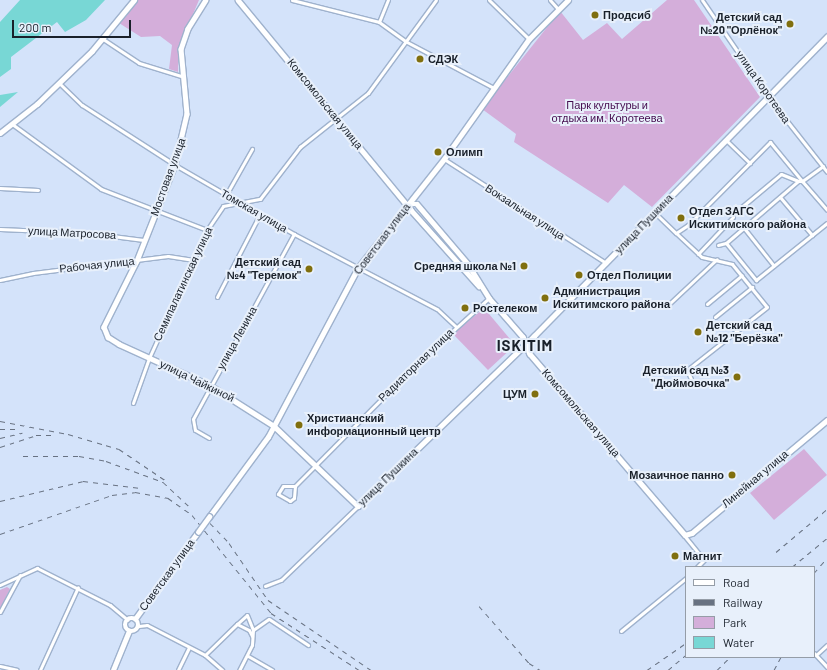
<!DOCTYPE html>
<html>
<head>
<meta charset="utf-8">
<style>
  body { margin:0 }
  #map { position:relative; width:827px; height:670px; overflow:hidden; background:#d4e3fa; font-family:Barlow,sans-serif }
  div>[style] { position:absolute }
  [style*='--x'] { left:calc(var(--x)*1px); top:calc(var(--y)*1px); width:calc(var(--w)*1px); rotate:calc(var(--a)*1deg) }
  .green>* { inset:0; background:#d4aeda }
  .water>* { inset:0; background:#78d7d5 }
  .roads { filter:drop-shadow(1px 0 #9fb2cd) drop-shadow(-1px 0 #9fb2cd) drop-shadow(0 1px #9fb2cd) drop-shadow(0 -1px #9fb2cd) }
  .street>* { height:3px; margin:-1.5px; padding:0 1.5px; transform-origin:1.5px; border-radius:1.5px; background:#fff }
  .secondary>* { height:4.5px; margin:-2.25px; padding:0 2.25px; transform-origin:2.25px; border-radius:2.25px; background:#fff }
  .secondary>.ring { margin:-2.25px; padding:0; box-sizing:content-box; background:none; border:4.5px solid #fff; border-radius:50% }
  .rail>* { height:1px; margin-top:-0.5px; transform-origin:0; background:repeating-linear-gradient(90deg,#687282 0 5px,transparent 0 10px) }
  .bridges { filter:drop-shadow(1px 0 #9fb2cd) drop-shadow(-1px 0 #9fb2cd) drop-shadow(0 1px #9fb2cd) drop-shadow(0 -1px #9fb2cd) }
  .secondary-bridge>* { height:4.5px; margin:-2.25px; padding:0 2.25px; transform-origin:2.25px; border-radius:2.25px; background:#fff }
  .dots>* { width:11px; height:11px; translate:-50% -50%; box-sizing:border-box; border:2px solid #e8f0fb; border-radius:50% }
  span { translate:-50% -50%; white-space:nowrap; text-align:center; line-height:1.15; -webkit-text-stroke:4px #e8f0fb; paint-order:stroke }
  .poi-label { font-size:11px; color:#19202a; font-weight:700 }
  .left { translate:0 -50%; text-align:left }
  .right { translate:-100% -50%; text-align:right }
  .street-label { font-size:11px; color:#19202a }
  .park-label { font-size:11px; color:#450c4f }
  .district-label { font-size:15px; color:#19202a; font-weight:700; letter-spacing:1px }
  .legend { position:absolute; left:685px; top:566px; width:130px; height:92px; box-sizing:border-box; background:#e8f0fb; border:1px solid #959da7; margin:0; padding:5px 7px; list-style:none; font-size:12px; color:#19202a }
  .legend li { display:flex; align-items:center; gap:8px; height:20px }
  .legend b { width:20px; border:1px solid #959da7 }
  .scale { position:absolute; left:12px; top:20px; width:119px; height:18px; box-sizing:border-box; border:2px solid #19202a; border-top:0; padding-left:5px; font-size:12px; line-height:14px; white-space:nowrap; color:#19202a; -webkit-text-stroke:3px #e8f0fb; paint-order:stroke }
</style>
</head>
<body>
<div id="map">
  <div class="green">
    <div style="clip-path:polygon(138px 0,199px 0,179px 47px,178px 72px,169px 69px,172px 45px,160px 36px,141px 37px,119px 23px)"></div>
    <div style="clip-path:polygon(667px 0,694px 0,760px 97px,652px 207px,624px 185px,608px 203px,514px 142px,516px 134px,482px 109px,560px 11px,583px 40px,607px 23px,622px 39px)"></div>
    <div style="clip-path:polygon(484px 308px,515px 345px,488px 370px,453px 334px)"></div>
    <div style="clip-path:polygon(804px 449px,827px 475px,774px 520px,750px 493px)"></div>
    <div style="clip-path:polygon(7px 587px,10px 589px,0 609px,0 590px)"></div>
  </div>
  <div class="water">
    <div style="clip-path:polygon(20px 0,105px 0,86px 20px,65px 32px,57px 22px,11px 57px,11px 69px,0 77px,0 22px)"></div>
    <div style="clip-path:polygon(18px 92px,0 107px,0 95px)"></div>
  </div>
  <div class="roads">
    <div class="street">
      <div style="--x:292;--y:0;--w:90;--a:14.2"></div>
      <div style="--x:379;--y:22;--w:32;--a:36"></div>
      <div style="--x:405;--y:41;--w:98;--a:27.9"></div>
      <div style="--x:489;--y:0;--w:56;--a:44.3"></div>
      <div style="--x:550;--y:0;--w:12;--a:48"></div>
      <div style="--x:702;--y:0;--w:124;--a:55.5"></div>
      <div style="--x:772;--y:102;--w:89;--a:51.8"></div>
      <div style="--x:379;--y:22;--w:24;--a:-68"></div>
      <div style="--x:103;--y:39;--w:43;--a:33.7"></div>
      <div style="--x:139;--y:63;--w:44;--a:17.2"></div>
      <div style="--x:59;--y:83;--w:32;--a:44"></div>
      <div style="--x:82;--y:105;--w:111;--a:32.8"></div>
      <div style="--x:175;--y:165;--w:138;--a:30.1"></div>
      <div style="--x:294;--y:234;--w:161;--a:27.7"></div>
      <div style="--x:437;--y:309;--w:26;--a:43"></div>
      <div style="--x:12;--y:124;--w:110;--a:36.1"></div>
      <div style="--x:101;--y:189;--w:114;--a:21.1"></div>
      <div style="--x:727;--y:141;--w:32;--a:44"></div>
      <div style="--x:444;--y:159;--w:193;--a:32.7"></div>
      <div style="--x:823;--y:166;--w:26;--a:144"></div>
      <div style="--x:802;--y:181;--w:38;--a:49"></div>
      <div style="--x:0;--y:188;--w:38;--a:3"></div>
      <div style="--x:226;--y:195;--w:53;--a:-60.5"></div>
      <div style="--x:780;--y:197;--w:50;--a:49.9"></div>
      <div style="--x:738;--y:210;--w:56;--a:-39.9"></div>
      <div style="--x:781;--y:174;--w:18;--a:22"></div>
      <div style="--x:655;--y:213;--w:29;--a:44"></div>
      <div style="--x:676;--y:233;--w:14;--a:-34"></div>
      <div style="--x:688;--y:225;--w:117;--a:-45.3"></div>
      <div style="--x:770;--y:142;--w:50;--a:50.6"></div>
      <div style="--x:744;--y:228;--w:48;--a:51.7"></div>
      <div style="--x:0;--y:229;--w:89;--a:2.6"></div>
      <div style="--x:89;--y:233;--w:55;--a:7.3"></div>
      <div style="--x:676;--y:233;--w:35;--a:43"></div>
      <div style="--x:702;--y:257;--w:31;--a:13"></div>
      <div style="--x:732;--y:264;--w:55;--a:50.9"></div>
      <div style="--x:767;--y:307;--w:102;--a:141.8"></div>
      <div style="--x:687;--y:370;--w:10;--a:66"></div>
      <div style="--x:726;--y:243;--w:48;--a:51"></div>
      <div style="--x:756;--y:280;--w:91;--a:-38.8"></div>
      <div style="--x:718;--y:245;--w:8;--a:-14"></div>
      <div style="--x:726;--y:243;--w:95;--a:-40.7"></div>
      <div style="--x:798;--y:181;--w:4;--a:0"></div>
      <div style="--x:698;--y:254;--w:51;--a:-46.6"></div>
      <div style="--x:0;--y:280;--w:34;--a:-12"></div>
      <div style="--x:33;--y:273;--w:136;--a:-7.2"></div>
      <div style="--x:168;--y:256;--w:26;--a:9"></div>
      <div style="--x:217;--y:297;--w:93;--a:-62.6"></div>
      <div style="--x:670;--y:303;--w:64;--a:-43.1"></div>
      <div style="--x:707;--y:304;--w:45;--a:-39.6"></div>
      <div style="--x:715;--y:317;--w:48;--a:-39"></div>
      <div style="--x:133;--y:403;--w:48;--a:-70.4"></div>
      <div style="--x:149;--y:358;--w:141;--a:-65.6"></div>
      <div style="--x:207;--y:230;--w:29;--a:-56"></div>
      <div style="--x:223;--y:206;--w:38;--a:-11"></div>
      <div style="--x:260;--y:199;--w:66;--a:-52.4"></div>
      <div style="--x:300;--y:147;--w:87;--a:-38.5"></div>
      <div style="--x:368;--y:93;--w:115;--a:-53.8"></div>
      <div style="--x:209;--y:438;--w:16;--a:-150"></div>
      <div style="--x:195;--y:430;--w:11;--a:-100"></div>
      <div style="--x:193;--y:419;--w:211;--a:-61.4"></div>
      <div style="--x:295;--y:486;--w:12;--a:95"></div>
      <div style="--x:294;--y:498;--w:5;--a:143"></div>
      <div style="--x:290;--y:501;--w:14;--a:-150"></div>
      <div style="--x:278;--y:494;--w:9;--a:-58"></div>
      <div style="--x:283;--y:486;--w:12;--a:0"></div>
      <div style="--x:295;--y:486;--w:170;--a:-45.2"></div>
      <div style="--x:415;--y:365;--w:100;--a:-42.2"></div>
      <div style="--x:683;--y:534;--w:33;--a:51"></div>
      <div style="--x:704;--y:560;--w:10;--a:135"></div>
      <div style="--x:0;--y:585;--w:41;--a:-24.7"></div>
      <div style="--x:37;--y:568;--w:82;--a:26.9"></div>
      <div style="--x:110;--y:605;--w:23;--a:40"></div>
      <div style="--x:265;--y:586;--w:17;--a:-21"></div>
      <div style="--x:281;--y:580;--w:107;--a:-43.9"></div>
      <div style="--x:0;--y:612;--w:42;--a:-61.6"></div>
      <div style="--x:237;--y:624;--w:13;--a:-42"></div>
      <div style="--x:247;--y:615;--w:16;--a:68"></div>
      <div style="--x:253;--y:630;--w:15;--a:94"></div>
      <div style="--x:252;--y:645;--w:28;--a:117"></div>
      <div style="--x:139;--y:626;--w:8;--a:-7"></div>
      <div style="--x:147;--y:625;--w:65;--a:27.3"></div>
      <div style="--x:205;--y:655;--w:23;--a:41"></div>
      <div style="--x:253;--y:630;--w:19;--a:-35"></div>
      <div style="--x:269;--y:619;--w:47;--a:33.7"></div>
      <div style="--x:621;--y:631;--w:84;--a:-39.2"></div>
      <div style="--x:814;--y:653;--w:19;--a:47"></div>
      <div style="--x:205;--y:655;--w:45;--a:-44.1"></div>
      <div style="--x:237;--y:624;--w:13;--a:27"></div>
      <div style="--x:249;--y:630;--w:7;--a:63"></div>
      <div style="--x:816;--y:655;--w:15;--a:-42"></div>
      <div style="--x:248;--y:656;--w:28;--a:30"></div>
      <div style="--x:0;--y:666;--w:17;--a:13"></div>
      <div style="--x:40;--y:670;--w:91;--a:-65.4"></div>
      <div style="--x:178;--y:670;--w:25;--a:-64"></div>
    </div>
    <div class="secondary">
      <div style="--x:206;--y:0;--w:34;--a:122"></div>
      <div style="--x:188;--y:29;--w:21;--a:109"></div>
      <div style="--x:181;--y:49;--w:65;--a:84.7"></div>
      <div style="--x:187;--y:114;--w:52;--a:103.2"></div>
      <div style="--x:175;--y:165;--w:103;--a:111.6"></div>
      <div style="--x:137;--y:261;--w:74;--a:116.6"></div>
      <div style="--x:104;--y:327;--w:11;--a:68"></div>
      <div style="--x:108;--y:337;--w:13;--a:32"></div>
      <div style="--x:119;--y:344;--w:101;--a:24.5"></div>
      <div style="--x:211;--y:386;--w:75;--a:32.4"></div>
      <div style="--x:274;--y:426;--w:116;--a:43.6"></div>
      <div style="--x:358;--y:506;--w:245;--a:-44"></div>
      <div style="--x:534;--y:336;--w:419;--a:-45.6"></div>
      <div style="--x:238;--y:0;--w:272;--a:50.5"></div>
      <div style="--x:411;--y:210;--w:102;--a:48.2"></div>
      <div style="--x:0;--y:133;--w:47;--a:-38.1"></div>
      <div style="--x:37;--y:104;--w:76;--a:-43.9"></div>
      <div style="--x:92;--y:51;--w:66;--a:-50.5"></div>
      <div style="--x:408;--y:204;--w:9;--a:0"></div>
      <div style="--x:417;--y:204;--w:79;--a:49.6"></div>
      <div style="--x:468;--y:264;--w:40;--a:58"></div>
      <div style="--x:489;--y:298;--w:52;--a:48.9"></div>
      <div style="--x:523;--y:337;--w:18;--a:68"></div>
      <div style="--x:530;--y:354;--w:238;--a:49.4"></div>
      <div style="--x:685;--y:535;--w:7;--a:-16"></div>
      <div style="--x:692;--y:533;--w:176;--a:-39.9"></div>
      <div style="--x:209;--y:517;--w:99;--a:-53.6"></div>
      <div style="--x:268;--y:437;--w:191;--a:-62"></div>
      <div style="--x:358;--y:268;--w:139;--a:-51.7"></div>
      <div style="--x:444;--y:159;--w:147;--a:-54.7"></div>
      <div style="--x:529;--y:39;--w:55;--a:-45"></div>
      <div class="ring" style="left:125px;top:618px;width:9.5px;height:9.5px"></div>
      <div style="--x:135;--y:619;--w:107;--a:-54.1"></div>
      <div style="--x:113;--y:670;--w:42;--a:-67.7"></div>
    </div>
  </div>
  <div class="rail">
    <div style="--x:0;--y:421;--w:69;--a:10.8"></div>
    <div style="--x:68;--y:434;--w:53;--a:16.4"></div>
    <div style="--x:119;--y:449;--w:59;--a:34"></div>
    <div style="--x:0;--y:429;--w:15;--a:0"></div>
    <div style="--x:0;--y:438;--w:23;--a:-13"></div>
    <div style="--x:0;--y:447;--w:38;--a:-18"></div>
    <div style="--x:36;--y:435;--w:20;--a:0"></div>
    <div style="--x:23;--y:456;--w:56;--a:0"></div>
    <div style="--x:79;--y:456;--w:27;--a:10"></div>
    <div style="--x:106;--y:461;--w:61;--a:20.2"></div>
    <div style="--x:163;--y:482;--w:35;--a:43"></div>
    <div style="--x:0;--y:501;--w:85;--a:-13.5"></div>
    <div style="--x:83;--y:481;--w:58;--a:6.9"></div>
    <div style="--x:210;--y:523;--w:28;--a:46"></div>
    <div style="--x:229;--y:543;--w:69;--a:55.6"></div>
    <div style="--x:268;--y:600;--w:125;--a:34.2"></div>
    <div style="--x:0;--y:534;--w:119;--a:-19.2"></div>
    <div style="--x:112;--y:495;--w:23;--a:-7"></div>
    <div style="--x:135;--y:492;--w:34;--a:10"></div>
    <div style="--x:168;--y:498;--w:29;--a:35"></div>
    <div style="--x:192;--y:515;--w:126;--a:51.1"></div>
    <div style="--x:271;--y:613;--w:105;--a:32.9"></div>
    <div style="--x:776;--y:552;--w:67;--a:-40.1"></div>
    <div style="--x:792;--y:567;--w:45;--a:-39.6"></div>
    <div style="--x:814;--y:573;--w:20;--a:-49"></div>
    <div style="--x:479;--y:606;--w:76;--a:48.7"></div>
    <div style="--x:529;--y:663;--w:13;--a:32"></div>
    <div style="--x:647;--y:670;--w:47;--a:-34.7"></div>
    <div style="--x:668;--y:670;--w:23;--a:-40"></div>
    <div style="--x:717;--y:670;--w:18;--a:-45"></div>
    <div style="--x:774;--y:670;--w:15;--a:-62"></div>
  </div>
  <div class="bridges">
    <div class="secondary-bridge">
      <div style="--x:198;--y:532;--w:19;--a:-54"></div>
    </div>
  </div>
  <div class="dots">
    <div style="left:595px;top:15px;background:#806f0e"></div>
    <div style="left:790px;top:24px;background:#806f0e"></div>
    <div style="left:420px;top:59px;background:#806f0e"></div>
    <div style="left:438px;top:152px;background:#806f0e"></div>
    <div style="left:681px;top:218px;background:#806f0e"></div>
    <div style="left:524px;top:266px;background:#806f0e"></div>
    <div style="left:309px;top:269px;background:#806f0e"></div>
    <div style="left:579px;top:275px;background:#806f0e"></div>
    <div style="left:545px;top:298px;background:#806f0e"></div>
    <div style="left:465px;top:308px;background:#806f0e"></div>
    <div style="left:698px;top:332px;background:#806f0e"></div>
    <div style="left:737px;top:377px;background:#806f0e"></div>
    <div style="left:535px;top:394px;background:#806f0e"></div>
    <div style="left:299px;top:425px;background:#806f0e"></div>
    <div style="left:732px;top:475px;background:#806f0e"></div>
    <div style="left:675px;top:556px;background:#806f0e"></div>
  </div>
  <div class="poi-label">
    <span class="left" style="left:603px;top:15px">Продсиб</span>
    <span class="right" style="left:782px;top:24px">Детский сад<br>№20 "Орлёнок"</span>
    <span class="left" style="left:428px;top:59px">СДЭК</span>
    <span class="left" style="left:446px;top:152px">Олимп</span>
    <span class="left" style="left:689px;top:218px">Отдел ЗАГС<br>Искитимского района</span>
    <span class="right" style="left:301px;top:269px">Детский сад<br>№4 "Теремок"</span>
    <span class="right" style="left:516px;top:266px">Средняя школа №1</span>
    <span class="left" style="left:587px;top:275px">Отдел Полиции</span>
    <span class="left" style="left:553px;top:298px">Администрация<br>Искитимского района</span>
    <span class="left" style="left:473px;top:308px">Ростелеком</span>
    <span class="left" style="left:706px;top:332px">Детский сад<br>№12 "Берёзка"</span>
    <span class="right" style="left:729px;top:377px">Детский сад №3<br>"Дюймовочка"</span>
    <span class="right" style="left:527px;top:394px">ЦУМ</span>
    <span class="left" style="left:307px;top:425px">Христианский<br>информационный центр</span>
    <span class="right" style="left:724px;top:475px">Мозаичное панно</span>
    <span class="left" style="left:683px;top:556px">Магнит</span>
  </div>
  <div class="street-label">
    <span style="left:763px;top:87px;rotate:55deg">улица Коротеева</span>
    <span style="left:325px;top:104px;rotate:51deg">Комсомольская улица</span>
    <span style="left:168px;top:177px;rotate:-70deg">Мостовая улица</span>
    <span style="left:254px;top:211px;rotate:30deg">Томская улица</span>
    <span style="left:525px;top:212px;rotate:33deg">Вокзальная улица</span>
    <span style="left:644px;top:224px;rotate:-46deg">улица Пушкина</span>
    <span style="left:72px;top:233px;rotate:3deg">улица Матросова</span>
    <span style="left:382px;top:239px;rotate:-53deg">Советская улица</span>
    <span style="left:97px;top:265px;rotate:-6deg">Рабочая улица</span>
    <span style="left:183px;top:284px;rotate:-65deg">Семипалатинская улица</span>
    <span style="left:237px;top:338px;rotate:-61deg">улица Ленина</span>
    <span style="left:416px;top:365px;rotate:-44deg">Радиаторная улица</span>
    <span style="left:197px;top:381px;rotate:26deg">улица Чайкиной</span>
    <span style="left:581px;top:413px;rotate:49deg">Комсомольская улица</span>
    <span style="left:388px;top:477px;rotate:-44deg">улица Пушкина</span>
    <span style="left:755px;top:479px;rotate:-40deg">Линейная улица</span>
    <span style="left:167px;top:575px;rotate:-54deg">Советская улица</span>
  </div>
  <div class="park-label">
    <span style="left:607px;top:112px">Парк культуры и<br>отдыха им. Коротеева</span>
  </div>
  <div class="district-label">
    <span style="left:525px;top:346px">ISKITIM</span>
  </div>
  <ul class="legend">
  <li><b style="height:5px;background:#fff"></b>Road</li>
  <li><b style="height:5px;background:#687282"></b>Railway</li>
  <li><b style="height:11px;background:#d4aeda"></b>Park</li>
  <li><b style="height:11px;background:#78d7d5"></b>Water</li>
  </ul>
  <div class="scale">200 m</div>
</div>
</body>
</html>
